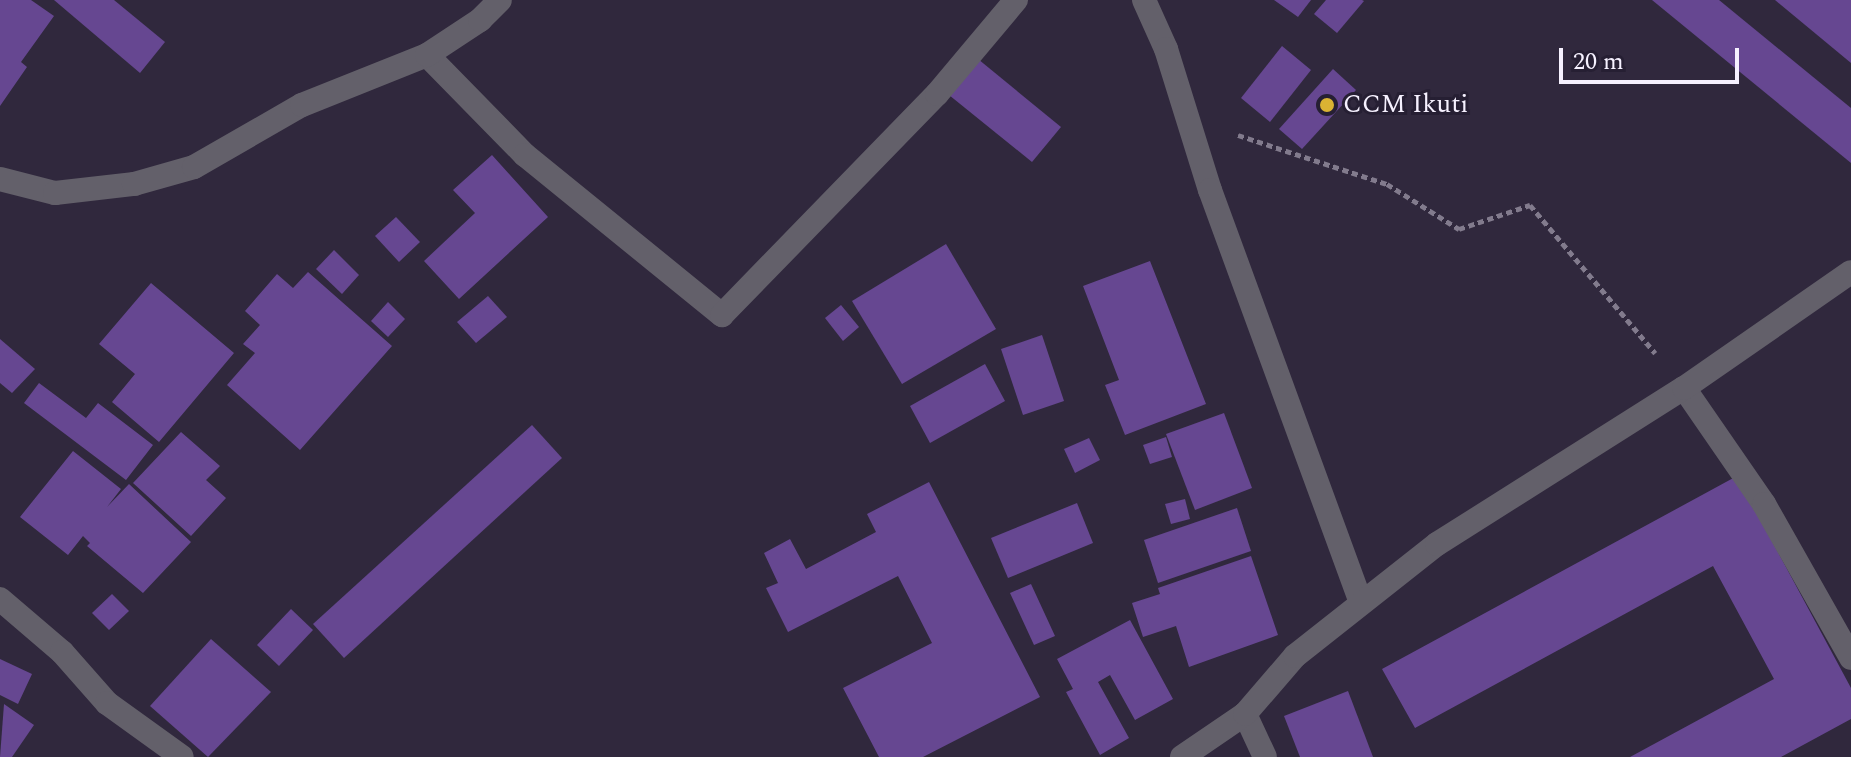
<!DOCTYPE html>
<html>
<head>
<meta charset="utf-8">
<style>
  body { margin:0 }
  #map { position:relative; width:1851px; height:757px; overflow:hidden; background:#30283d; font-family:Spectral,serif }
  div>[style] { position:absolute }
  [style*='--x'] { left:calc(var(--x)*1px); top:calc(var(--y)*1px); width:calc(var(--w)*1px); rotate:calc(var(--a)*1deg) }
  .building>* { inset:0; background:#664791 }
  .path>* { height:5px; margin-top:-2.5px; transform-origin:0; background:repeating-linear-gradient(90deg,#827b8d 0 6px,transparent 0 10px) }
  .minor>* { height:24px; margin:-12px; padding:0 12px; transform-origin:12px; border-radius:12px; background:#63606a }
  .dots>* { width:22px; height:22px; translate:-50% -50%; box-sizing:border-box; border:4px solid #261f33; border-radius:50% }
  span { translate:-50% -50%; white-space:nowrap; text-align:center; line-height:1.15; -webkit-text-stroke:6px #261f33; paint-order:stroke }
  .poi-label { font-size:26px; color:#f6f1ff }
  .left { translate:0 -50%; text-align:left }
  .scale { position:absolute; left:1559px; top:48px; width:180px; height:36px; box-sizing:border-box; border:4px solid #f6f1ff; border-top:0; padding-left:10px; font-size:24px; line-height:28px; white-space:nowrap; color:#f6f1ff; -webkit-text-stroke:6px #261f33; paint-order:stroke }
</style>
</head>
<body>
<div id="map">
  <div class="building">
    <div style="clip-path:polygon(0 0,31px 0,54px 16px,21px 62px,27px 67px,0 106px)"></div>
    <div style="clip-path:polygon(54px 0,114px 0,165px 42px,140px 73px)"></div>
    <div style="clip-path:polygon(1274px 0,1311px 0,1298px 17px)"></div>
    <div style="clip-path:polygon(1326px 0,1362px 0,1364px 1px,1337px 33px,1314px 14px)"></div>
    <div style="clip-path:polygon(1652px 0,1719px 0,1851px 108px,1851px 163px)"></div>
    <div style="clip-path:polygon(1775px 0,1851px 0,1851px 63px)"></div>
    <div style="clip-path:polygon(1282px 46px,1311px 70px,1270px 122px,1241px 98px)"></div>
    <div style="clip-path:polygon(978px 59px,1061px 127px,1032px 162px,949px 95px)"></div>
    <div style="clip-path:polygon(1333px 69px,1356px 90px,1302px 149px,1279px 129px)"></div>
    <div style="clip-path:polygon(492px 155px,548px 217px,459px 299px,424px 261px,475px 213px,453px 190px)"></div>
    <div style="clip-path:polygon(396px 217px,420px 242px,399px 262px,375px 236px)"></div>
    <div style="clip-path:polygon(946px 244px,996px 329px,902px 384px,852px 301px)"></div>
    <div style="clip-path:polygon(334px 250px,359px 275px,342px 294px,316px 269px)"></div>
    <div style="clip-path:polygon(1150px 261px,1206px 404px,1125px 435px,1105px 385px,1119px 380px,1083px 286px)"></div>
    <div style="clip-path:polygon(308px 272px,392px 346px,300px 450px,227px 385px,255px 353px,243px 344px,260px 325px,245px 311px,277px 274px,293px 288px)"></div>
    <div style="clip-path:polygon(151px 283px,234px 353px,159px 442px,112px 402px,135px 374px,99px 344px)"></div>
    <div style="clip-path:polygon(488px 296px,507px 317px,476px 343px,457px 322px)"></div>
    <div style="clip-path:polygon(388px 302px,405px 319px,388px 337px,371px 321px)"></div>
    <div style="clip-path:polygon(841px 305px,859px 327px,843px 341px,825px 318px)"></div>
    <div style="clip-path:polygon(1042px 335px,1064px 401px,1023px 415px,1001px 349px)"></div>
    <div style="clip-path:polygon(0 339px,35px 369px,12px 393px,0 383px)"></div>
    <div style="clip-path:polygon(985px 364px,1005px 401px,930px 443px,910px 406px)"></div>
    <div style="clip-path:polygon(39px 383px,86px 418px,98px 403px,153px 445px,126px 480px,24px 403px)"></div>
    <div style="clip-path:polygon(1224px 413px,1252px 488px,1195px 510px,1166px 434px)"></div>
    <div style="clip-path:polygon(532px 425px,562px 458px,344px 658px,313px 624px)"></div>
    <div style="clip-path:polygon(181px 432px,220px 466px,206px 480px,226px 498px,191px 536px,133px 483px)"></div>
    <div style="clip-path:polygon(1166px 437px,1172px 457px,1150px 464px,1143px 445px)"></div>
    <div style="clip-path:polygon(1089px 438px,1100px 460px,1075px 473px,1064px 449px)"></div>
    <div style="clip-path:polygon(73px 451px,121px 489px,107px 507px,129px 484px,191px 542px,143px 593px,87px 546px,90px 543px,83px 536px,68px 555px,20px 517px)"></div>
    <div style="clip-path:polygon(1737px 476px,1851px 688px,1851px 719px,1781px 757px,1630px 757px,1774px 679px,1713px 566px,1415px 728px,1382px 669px)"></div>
    <div style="clip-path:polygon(929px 482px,1040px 697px,923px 757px,879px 757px,843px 688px,932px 643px,898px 576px,788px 632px,766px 588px,778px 583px,764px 553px,790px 539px,806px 569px,876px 532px,867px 514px)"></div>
    <div style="clip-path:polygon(1185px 499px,1190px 519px,1171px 524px,1165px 504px)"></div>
    <div style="clip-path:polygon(1077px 503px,1093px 543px,1008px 578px,991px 538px)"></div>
    <div style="clip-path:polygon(1237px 508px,1251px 551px,1158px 583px,1144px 540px)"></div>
    <div style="clip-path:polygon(1251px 556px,1278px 635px,1189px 667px,1176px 626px,1143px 637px,1132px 603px,1160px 594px,1158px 588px)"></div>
    <div style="clip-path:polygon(1031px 584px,1055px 636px,1034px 645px,1010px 593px)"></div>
    <div style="clip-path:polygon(112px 594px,129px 611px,109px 630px,92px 613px)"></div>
    <div style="clip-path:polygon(291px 609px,313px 630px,279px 666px,257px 645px)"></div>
    <div style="clip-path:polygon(1130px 620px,1173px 699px,1135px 720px,1110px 675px,1098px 682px,1129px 738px,1100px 755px,1066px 692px,1073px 689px,1057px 659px)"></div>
    <div style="clip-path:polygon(211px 639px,271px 692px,208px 757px,150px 706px)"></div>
    <div style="clip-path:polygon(0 659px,32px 674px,18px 704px,0 695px)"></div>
    <div style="clip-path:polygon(1348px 691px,1373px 757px,1300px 757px,1284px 716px)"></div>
    <div style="clip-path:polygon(4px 704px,34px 725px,12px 757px,0 757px)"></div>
  </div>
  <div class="path">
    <div style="--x:1238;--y:135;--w:157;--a:18.2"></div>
    <div style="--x:1387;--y:184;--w:85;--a:32"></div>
    <div style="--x:1459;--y:229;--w:75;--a:-18.7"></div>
    <div style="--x:1530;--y:205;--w:194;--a:49.8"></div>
  </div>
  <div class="minor">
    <div style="--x:1144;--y:0;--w:54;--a:65.8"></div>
    <div style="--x:1166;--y:49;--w:148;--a:72.7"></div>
    <div style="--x:1210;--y:190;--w:438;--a:69.9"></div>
    <div style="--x:427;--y:55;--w:140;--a:45.6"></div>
    <div style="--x:525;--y:155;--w:254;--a:39.1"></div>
    <div style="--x:722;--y:315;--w:308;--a:-45.8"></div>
    <div style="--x:937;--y:94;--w:123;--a:-50"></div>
    <div style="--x:0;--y:179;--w:57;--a:14.3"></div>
    <div style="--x:55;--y:193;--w:80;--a:-6.5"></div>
    <div style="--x:134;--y:184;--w:62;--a:-15.8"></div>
    <div style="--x:194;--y:167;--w:125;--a:-29.9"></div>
    <div style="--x:302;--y:105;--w:135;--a:-21.8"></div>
    <div style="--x:427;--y:55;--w:64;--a:-33.4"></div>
    <div style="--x:480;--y:20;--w:28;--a:-45"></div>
    <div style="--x:1684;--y:388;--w:141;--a:55.4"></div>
    <div style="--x:1764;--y:504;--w:177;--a:60.5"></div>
    <div style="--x:0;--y:599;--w:82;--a:40.5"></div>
    <div style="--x:62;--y:652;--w:68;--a:48.6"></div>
    <div style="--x:107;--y:703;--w:92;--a:35.8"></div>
    <div style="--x:1245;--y:714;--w:47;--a:65.1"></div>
    <div style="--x:1182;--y:757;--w:76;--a:-34.3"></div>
    <div style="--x:1245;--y:714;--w:77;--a:-49.2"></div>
    <div style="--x:1295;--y:656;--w:181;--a:-38.3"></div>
    <div style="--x:1437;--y:544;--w:292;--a:-32.3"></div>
    <div style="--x:1684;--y:388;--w:203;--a:-34.8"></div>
  </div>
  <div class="dots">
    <div style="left:1327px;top:105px;background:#dab333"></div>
  </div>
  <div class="poi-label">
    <span class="left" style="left:1343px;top:105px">CCM Ikuti</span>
  </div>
  <div class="scale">20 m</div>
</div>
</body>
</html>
